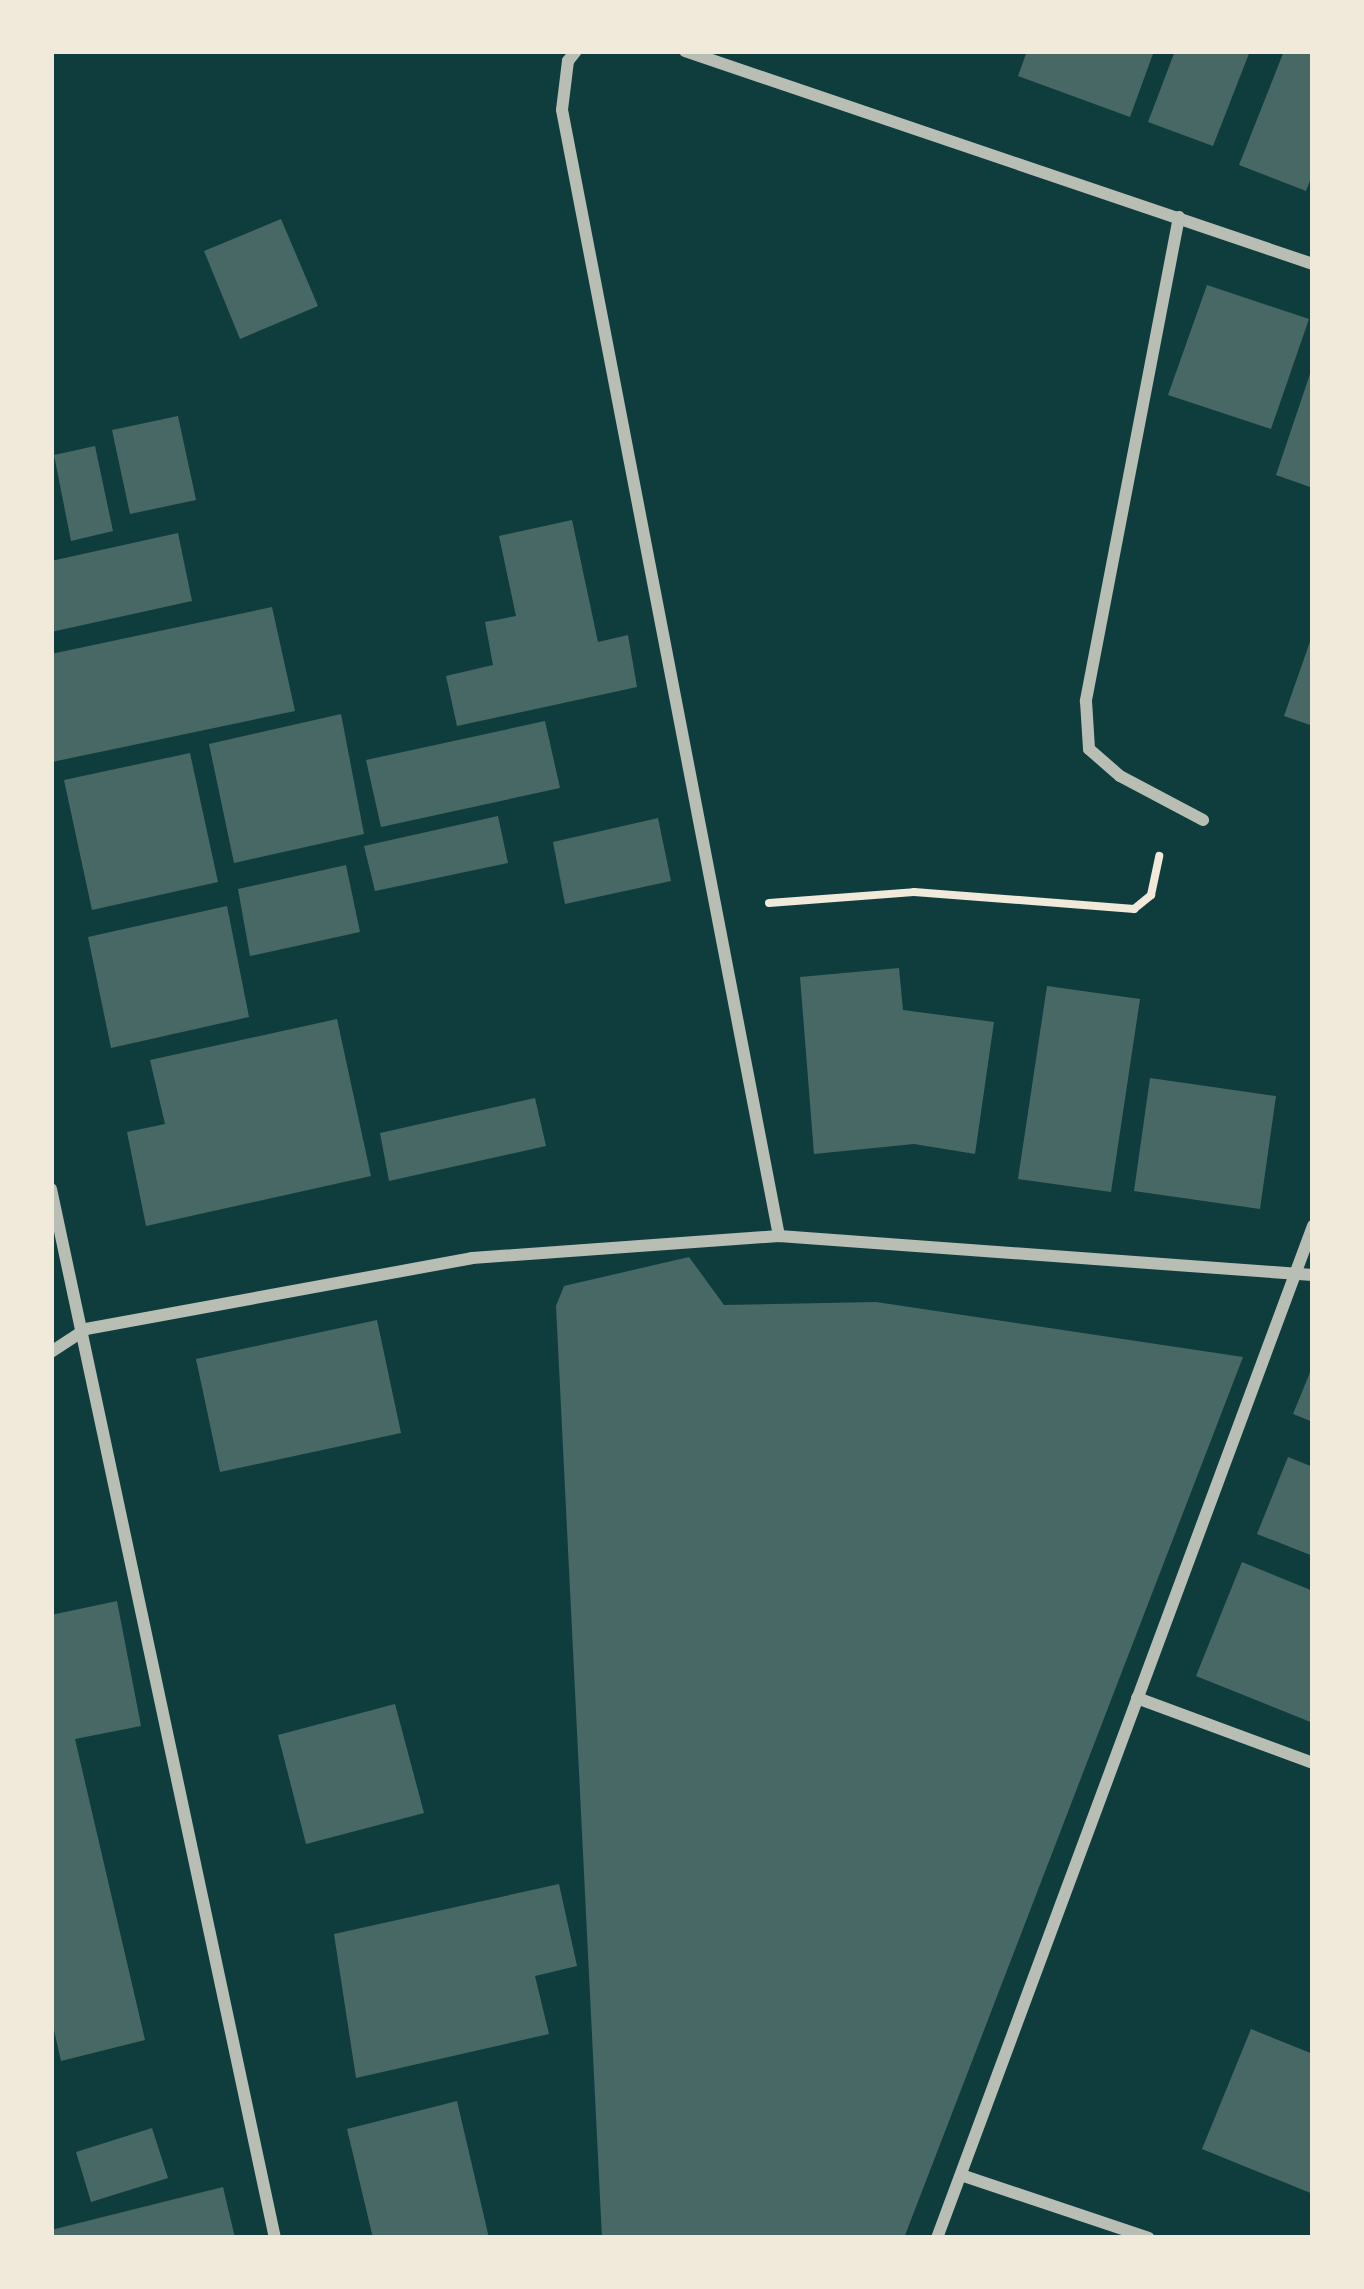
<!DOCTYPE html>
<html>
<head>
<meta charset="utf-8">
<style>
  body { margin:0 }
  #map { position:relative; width:1364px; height:2289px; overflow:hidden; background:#0f3d3e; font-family:"Noto Sans",sans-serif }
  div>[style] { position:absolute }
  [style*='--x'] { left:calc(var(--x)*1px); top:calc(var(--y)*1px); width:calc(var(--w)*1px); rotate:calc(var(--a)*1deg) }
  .building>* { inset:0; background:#486865 }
  .path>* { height:8px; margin:-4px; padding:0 4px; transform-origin:4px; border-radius:4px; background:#f1e9da }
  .minor>* { height:12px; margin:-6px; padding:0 6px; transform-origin:6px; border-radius:6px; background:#b8beb3 }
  span { translate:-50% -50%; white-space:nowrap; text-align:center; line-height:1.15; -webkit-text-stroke:12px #f1e9da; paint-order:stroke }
  .frame { position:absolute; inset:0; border:54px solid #f1e9da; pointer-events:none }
</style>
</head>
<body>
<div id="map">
  <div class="building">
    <div style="clip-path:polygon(1027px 51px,1154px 51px,1130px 117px,1018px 76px)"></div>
    <div style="clip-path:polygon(1175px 51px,1250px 51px,1213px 146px,1148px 122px)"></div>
    <div style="clip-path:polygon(1284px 51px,1313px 51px,1313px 173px,1306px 191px,1239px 165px)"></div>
    <div style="clip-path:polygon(281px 219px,318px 306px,240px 339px,204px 251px)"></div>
    <div style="clip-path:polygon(1207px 285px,1309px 319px,1271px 429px,1168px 395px)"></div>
    <div style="clip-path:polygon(1312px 368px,1313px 368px,1313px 488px,1276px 475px)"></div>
    <div style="clip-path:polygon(178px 416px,196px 500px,130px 514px,112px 430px)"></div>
    <div style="clip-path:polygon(95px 446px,113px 531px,71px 541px,54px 455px)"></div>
    <div style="clip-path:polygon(572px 520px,598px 642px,628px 635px,637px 687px,457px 726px,446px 676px,493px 665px,485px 622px,516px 616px,499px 536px)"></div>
    <div style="clip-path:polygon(178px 533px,192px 601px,51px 632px,51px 561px)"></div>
    <div style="clip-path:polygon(272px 607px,295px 711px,52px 762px,51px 654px)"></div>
    <div style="clip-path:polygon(1312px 636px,1313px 636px,1313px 726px,1284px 716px)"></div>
    <div style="clip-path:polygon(341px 714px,364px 834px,234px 863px,209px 744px)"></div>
    <div style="clip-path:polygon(545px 721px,560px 788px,381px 827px,366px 760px)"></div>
    <div style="clip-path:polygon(190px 753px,218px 882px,92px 910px,64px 780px)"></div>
    <div style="clip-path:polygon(498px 816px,508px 863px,375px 891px,364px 846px)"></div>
    <div style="clip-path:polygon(658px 818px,671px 881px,565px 904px,553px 842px)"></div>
    <div style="clip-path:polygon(346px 865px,360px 932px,250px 956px,238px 889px)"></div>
    <div style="clip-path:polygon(227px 906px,249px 1017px,111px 1048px,88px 937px)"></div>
    <div style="clip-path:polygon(899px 968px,903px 1010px,994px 1022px,975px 1154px,914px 1144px,814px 1154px,800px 977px)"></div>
    <div style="clip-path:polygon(1047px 986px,1140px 999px,1111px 1192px,1018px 1179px)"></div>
    <div style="clip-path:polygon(337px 1019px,371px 1176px,146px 1226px,127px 1132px,165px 1124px,150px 1060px)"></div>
    <div style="clip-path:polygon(1150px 1078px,1276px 1096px,1260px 1209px,1134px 1191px)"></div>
    <div style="clip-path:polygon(535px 1098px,546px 1146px,389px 1181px,380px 1133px)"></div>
    <div style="clip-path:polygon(689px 1257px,724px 1305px,876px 1302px,1243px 1357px,904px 2238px,602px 2238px,556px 1306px,564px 1286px)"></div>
    <div style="clip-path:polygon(377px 1320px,401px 1433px,220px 1472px,196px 1359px)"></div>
    <div style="clip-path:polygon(1313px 1365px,1313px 1422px,1293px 1414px)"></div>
    <div style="clip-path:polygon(1288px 1457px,1313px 1467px,1313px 1556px,1257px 1534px)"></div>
    <div style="clip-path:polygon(1242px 1562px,1313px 1591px,1313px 1723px,1196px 1676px)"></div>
    <div style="clip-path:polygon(117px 1601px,141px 1726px,75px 1739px,145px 2040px,61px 2061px,51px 2017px,51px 1615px)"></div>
    <div style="clip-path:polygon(395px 1704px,424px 1813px,306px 1844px,278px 1735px)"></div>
    <div style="clip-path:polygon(559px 1884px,577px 1966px,535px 1976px,549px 2034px,356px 2078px,334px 1934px)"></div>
    <div style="clip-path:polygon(1251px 2029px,1313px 2054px,1313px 2194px,1202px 2149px)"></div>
    <div style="clip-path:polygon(457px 2101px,489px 2238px,373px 2238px,347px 2129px)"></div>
    <div style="clip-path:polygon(152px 2128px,168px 2178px,91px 2202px,76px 2152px)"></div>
    <div style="clip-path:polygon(223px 2187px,235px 2238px,51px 2238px,51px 2230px)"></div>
  </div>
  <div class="path">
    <div style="--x:769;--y:903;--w:145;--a:-4.3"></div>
    <div style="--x:914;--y:892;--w:221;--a:4.4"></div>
    <div style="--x:1134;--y:909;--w:22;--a:-39"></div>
    <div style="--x:1151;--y:895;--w:40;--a:-78"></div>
  </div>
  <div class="minor">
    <div style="--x:576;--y:51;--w:13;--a:129"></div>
    <div style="--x:568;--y:61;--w:49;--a:97"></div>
    <div style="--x:562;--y:110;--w:1147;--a:79.09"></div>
    <div style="--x:685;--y:51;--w:663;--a:18.74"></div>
    <div style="--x:1179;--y:217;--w:493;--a:100.9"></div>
    <div style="--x:1086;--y:701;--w:48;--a:86.4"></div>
    <div style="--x:1089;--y:749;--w:41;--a:41.1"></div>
    <div style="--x:1120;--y:776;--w:94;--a:27.9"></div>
    <div style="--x:51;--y:1189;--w:1073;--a:77.95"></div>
    <div style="--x:51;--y:1352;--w:42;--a:-33.3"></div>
    <div style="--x:86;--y:1329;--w:392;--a:-10.4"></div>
    <div style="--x:472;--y:1258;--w:308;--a:-4.1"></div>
    <div style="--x:779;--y:1236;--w:535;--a:4.18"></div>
    <div style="--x:1137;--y:1698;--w:188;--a:20.3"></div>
    <div style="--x:961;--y:2175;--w:198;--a:18.5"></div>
    <div style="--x:937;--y:2238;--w:1080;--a:-69.62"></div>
  </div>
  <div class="frame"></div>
</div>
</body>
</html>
